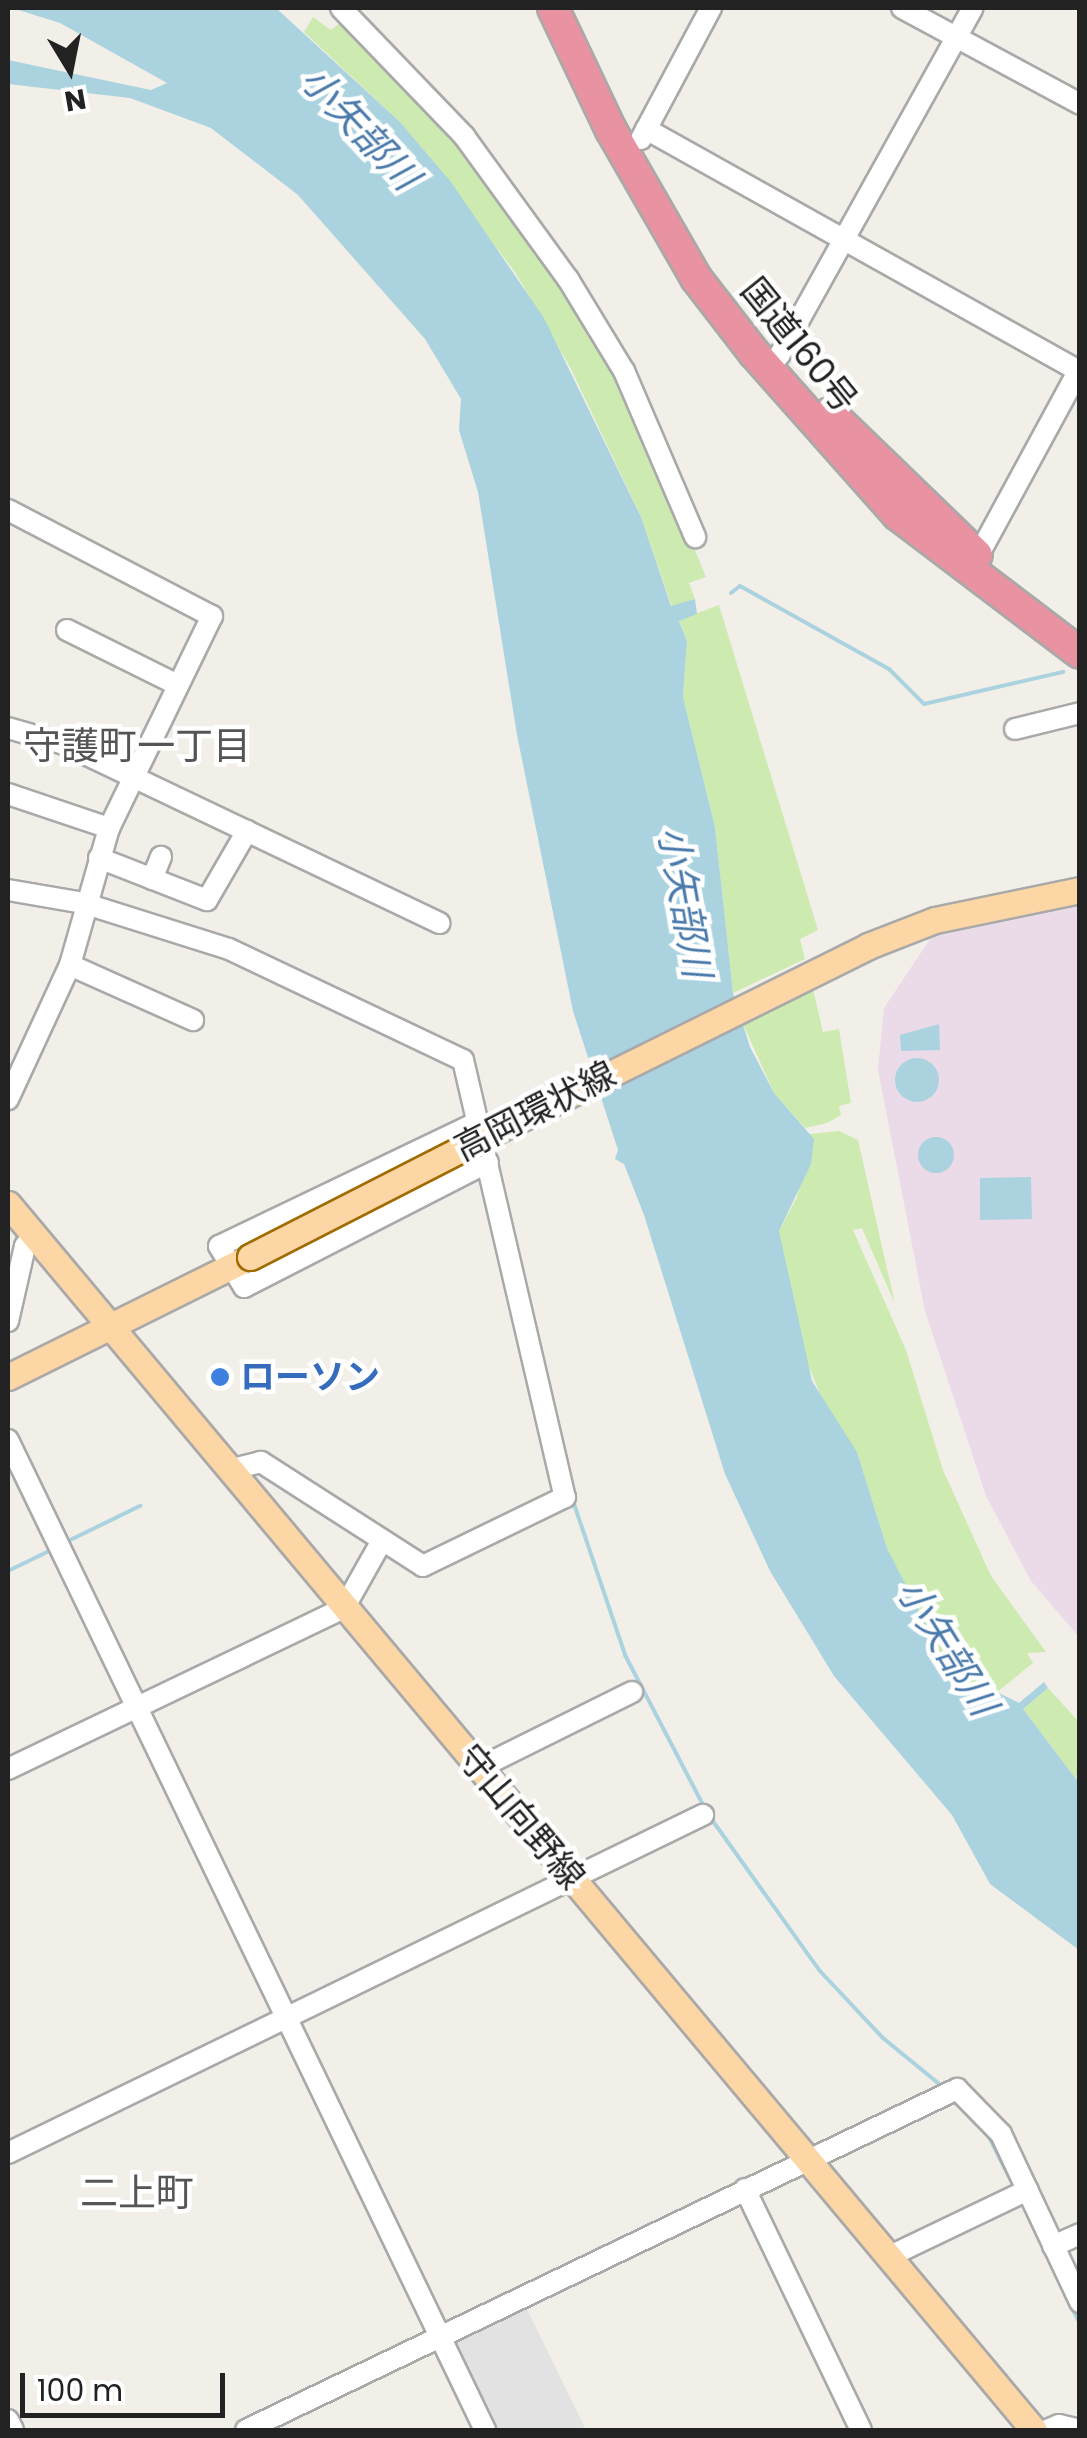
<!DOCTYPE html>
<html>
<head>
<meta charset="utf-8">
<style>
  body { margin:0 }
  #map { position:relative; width:1087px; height:2438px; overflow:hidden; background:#f2efe9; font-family:Poppins,"Noto Sans JP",sans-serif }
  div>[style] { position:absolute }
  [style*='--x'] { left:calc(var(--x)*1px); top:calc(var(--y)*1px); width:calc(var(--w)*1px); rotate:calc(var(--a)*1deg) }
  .industrial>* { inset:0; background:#ebdbe8 }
  .grass>* { inset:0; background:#cdebb0 }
  .parking>* { inset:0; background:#e2e2e2 }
  .water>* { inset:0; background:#aad3df }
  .round { border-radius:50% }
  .stream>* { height:4px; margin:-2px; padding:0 2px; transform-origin:2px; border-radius:2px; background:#aad3df }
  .roads { filter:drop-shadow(2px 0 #a9a9a9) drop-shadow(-2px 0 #a9a9a9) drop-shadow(0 2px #a9a9a9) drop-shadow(0 -2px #a9a9a9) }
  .minor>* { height:20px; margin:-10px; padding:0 10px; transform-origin:10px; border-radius:10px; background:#fff }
  .major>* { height:25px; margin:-12.5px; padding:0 12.5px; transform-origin:12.5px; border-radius:12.5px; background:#fcd6a4 }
  .highway>* { height:30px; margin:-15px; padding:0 15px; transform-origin:15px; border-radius:15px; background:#e892a2 }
  .bridges { filter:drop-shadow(2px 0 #a06b00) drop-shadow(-2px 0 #a06b00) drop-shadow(0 2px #a06b00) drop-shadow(0 -2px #a06b00) }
  .major-bridge>* { height:25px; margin:-12.5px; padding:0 12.5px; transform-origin:12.5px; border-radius:12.5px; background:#fcd6a4 }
  .dots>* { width:28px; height:28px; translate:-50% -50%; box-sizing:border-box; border:5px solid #fff; border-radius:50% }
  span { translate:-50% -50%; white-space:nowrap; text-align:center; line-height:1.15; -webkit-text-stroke:9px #fff; paint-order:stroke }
  .street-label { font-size:35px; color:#222 }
  .shop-label { font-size:35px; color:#366cbe; font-weight:700 }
  .left { translate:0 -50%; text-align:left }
  .water-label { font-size:38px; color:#4a7aab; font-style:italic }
  .neighbourhood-label { font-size:38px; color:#555 }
  .frame { position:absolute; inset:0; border:10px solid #222; pointer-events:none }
  .north { position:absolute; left:20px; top:20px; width:100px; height:100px; -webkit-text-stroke:8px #fff; paint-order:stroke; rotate:170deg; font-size:28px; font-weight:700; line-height:40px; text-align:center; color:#222 }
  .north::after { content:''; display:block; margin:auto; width:35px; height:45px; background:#222; clip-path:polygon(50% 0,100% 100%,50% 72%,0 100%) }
  .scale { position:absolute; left:20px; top:2373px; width:205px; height:45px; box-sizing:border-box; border:5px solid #222; border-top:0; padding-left:12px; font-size:30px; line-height:35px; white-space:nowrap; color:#222; -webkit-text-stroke:8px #fff; paint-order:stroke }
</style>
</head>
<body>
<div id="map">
  <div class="industrial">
    <div style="clip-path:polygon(1079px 901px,1079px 1637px,1031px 1581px,986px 1496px,925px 1311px,878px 1070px,884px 1008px,932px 936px)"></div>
  </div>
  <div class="grass">
    <div style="clip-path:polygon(313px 17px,331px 30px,346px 18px,442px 118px,541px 249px,646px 430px,706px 577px,689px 583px,695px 599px,672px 607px,641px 517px,571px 369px,515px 272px,399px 121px,304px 32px)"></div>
    <div style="clip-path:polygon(719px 605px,818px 930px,800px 939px,805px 959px,733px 993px,715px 827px,683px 697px,687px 641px,679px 620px)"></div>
    <div style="clip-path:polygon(813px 989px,823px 1032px,839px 1029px,851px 1103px,839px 1106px,841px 1115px,827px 1123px,805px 1128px,774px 1093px,743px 1024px)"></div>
    <div style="clip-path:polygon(839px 1131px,858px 1140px,895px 1304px,862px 1228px,853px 1230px,906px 1350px,943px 1470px,991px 1576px,1046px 1652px,1027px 1653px,1033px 1663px,996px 1693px,987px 1688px,978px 1697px,939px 1657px,887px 1548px,857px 1452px,827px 1411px,805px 1357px,779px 1231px,797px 1197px,810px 1134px)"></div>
    <div style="clip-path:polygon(1048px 1688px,1079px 1722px,1079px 1783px,1023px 1709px)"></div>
  </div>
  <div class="parking">
    <div style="clip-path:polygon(524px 2303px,586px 2430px,495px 2430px,453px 2344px)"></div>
  </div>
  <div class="water">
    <div style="clip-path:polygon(12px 8px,276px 8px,399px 121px,451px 182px,544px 318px,641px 517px,671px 606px,695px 599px,697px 614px,679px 621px,687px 641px,683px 697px,715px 827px,733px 993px,750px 1047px,774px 1093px,814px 1139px,811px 1164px,779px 1231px,812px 1381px,857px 1452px,887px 1548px,950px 1672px,977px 1696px,987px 1687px,1019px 1703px,1044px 1682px,1048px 1688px,1023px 1709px,1079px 1783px,1079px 1950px,990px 1884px,952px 1815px,834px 1676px,770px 1571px,725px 1474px,644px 1215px,624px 1164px,615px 1159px,618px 1150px,573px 1011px,517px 735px,478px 492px,459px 430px,461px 399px,425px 339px,298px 195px,211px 128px,130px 98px,8px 84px,8px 60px,151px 90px,167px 83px,60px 23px)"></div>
    <div style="clip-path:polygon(939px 1024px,940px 1050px,901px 1051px,900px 1035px)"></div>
    <div class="round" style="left:895px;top:1058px;width:44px;height:44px"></div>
    <div class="round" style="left:918px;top:1137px;width:36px;height:36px"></div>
    <div style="clip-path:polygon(1031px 1177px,1032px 1219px,980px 1220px,980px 1178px)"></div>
  </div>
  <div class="stream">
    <div style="--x:731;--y:593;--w:11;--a:-38"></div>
    <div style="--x:740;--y:586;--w:171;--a:29.1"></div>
    <div style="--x:889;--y:669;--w:49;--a:45"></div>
    <div style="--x:924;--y:704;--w:143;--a:-13"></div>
    <div style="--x:573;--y:1501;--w:163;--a:71.3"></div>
    <div style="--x:625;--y:1655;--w:174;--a:62.5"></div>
    <div style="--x:64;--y:1543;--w:85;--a:-26"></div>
    <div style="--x:8;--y:1571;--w:48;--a:-26"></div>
    <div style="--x:710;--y:1817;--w:189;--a:54.5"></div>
    <div style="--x:820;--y:1971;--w:92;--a:46.8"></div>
    <div style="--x:883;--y:2038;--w:79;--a:39.3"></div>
    <div style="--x:988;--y:2135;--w:60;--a:63.4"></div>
    <div style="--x:1071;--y:2306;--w:20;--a:63"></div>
  </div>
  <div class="roads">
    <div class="minor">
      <div style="--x:341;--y:8;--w:178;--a:46.1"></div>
      <div style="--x:464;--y:136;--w:177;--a:54"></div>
      <div style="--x:568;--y:279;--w:108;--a:58.7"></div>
      <div style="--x:624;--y:371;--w:181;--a:66.8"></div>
      <div style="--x:902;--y:8;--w:202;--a:28.3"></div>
      <div style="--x:646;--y:129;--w:497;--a:29.2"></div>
      <div style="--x:641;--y:139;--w:149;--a:-61.9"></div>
      <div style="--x:779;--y:356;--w:398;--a:-60.9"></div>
      <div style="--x:8;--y:510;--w:230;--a:27.5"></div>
      <div style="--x:212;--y:616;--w:236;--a:115.9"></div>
      <div style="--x:109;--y:828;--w:142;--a:105.9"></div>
      <div style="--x:70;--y:965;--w:148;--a:114.8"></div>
      <div style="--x:978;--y:556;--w:214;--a:-61.5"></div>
      <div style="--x:67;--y:630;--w:124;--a:26.4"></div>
      <div style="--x:8;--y:728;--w:58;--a:15.9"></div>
      <div style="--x:64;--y:744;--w:416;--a:25.5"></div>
      <div style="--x:1015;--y:729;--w:67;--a:-13.8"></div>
      <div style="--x:8;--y:794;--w:107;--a:18.6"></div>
      <div style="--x:99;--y:858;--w:116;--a:21.3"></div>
      <div style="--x:207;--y:900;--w:80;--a:-59.9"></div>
      <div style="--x:152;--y:879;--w:24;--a:-68"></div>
      <div style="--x:8;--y:890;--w:76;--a:9.8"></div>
      <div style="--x:83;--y:903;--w:153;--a:17.5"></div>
      <div style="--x:229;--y:949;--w:259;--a:25.4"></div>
      <div style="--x:463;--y:1060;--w:449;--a:76.9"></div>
      <div style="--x:565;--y:1497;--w:158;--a:154.1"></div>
      <div style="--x:423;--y:1566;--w:193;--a:-147.3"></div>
      <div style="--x:261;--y:1462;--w:33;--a:166"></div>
      <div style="--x:70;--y:965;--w:135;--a:24.1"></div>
      <div style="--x:478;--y:1122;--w:287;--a:154.4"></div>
      <div style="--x:219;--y:1246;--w:48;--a:58.6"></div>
      <div style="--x:244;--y:1287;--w:274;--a:-27.1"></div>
      <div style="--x:8;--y:1321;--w:77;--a:-77.2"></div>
      <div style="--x:25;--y:1246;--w:15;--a:-53"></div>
      <div style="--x:8;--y:1440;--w:1099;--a:64.27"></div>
      <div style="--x:479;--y:1768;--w:171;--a:-26.4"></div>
      <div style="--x:8;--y:1769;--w:373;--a:-25.6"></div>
      <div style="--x:344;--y:1608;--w:73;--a:-60.6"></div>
      <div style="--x:8;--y:2153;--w:773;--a:-25.94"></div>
      <div style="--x:745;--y:2189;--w:267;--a:64.3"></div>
      <div style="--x:1053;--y:2246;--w:30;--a:-24"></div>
      <div style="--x:888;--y:2257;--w:155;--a:-25.6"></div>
      <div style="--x:8;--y:2420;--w:11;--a:63"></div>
      <div style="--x:246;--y:2430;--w:789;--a:-25.62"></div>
      <div style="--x:957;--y:2089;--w:63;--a:45.6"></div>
      <div style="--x:1001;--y:2134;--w:186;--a:64.8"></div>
      <div style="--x:1047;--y:2430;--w:13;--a:-23"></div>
      <div style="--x:1059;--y:2425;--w:22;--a:13"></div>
    </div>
    <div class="major">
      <div style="--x:490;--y:1134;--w:422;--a:-26.4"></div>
      <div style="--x:868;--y:946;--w:72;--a:-21.2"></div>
      <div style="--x:935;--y:920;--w:148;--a:-11.7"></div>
      <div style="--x:8;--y:1204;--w:1599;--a:50.08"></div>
      <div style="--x:8;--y:1377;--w:270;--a:-26.4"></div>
    </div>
    <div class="highway">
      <div style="--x:553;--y:8;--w:135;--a:64.6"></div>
      <div style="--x:611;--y:130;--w:171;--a:60.1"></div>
      <div style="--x:696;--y:278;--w:95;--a:52.3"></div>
      <div style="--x:754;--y:353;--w:217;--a:48.4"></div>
      <div style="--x:898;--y:515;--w:228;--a:37.2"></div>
      <div style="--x:830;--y:413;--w:204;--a:44"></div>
    </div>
  </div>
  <div class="bridges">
    <div class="major-bridge">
      <div style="--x:250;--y:1257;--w:270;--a:-27.1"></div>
    </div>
  </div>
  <div class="dots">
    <div style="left:220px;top:1377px;background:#3f7fe0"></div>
  </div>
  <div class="street-label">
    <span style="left:799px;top:345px;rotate:51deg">国道160号</span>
    <span style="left:535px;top:1111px;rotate:-27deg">高岡環状線</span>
    <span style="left:521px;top:1817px;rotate:50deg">守山向野線</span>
  </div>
  <div class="shop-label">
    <span class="left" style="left:240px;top:1377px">ローソン</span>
  </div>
  <div class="water-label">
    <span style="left:360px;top:128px;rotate:47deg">小矢部川</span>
    <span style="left:685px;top:902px;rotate:80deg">小矢部川</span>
    <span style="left:947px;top:1647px;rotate:58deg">小矢部川</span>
  </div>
  <div class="neighbourhood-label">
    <span style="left:137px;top:746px">守護町一丁目</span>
    <span style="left:137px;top:2193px">二上町</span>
  </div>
  <div class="frame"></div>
  <div class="north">N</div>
  <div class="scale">100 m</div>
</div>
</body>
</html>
